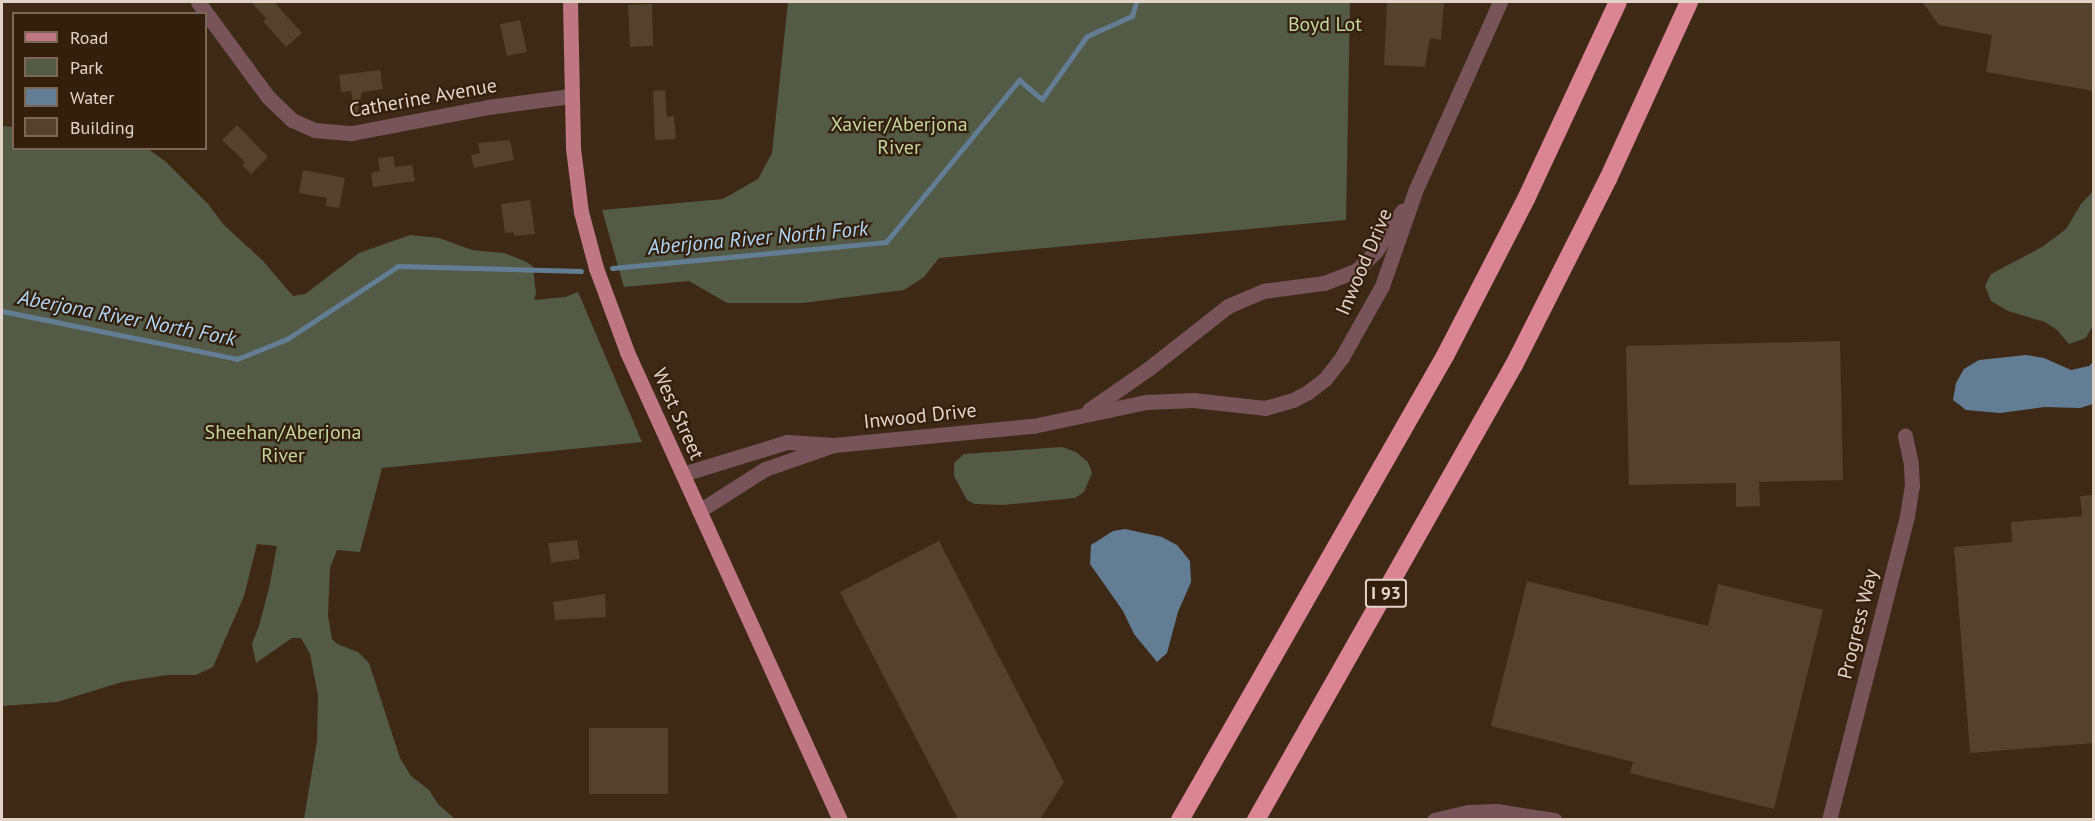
<!DOCTYPE html>
<html>
<head>
<meta charset="utf-8">
<style>
  body { margin:0 }
  #map { position:relative; width:2095px; height:821px; overflow:hidden; background:#3e2917; font-family:"PT Sans",sans-serif }
  div>[style] { position:absolute }
  [style*='--x'] { left:calc(var(--x)*1px); top:calc(var(--y)*1px); width:calc(var(--w)*1px); rotate:calc(var(--a)*1deg) }
  .green>* { inset:0; background:#535a46 }
  .water>* { inset:0; background:#637e94 }
  .stream>* { height:5px; margin:-2.5px; padding:0 2.5px; transform-origin:2.5px; border-radius:2.5px; background:#637e94 }
  .building>* { inset:0; background:#55422c }
  .minor>* { height:15px; margin:-7.5px; padding:0 7.5px; transform-origin:7.5px; border-radius:7.5px; background:#775459 }
  .major>* { height:15px; margin:-7.5px; padding:0 7.5px; transform-origin:7.5px; border-radius:7.5px; background:#be7783 }
  .highway>* { height:18px; margin:-9px; padding:0 9px; transform-origin:9px; border-radius:9px; background:#da8494 }
  span { translate:-50% -50%; white-space:nowrap; text-align:center; line-height:1.15; -webkit-text-stroke:4.5px #341f0d; paint-order:stroke }
  .shield-label span { padding:2px 4px; background:#341f0d; border:2px solid; border-radius:4px; -webkit-text-stroke-width:0 }
  .shield-label { font-size:18px; color:#e2d3c9; font-weight:700 }
  .park-label { font-size:20px; color:#c3d69f }
  .street-label { font-size:20px; color:#e2d3c9 }
  .water-label { font-size:21px; color:#afd7f7; font-style:italic }
  .frame { position:absolute; inset:0; border:3px solid #e2d3c9; pointer-events:none }
  .legend { position:absolute; left:12px; top:12px; width:195px; height:138px; box-sizing:border-box; background:#341f0d; border:2px solid #7a6758; margin:0; padding:8px 10px; list-style:none; font-size:18px; color:#e2d3c9 }
  .legend li { display:flex; align-items:center; gap:12px; height:30px }
  .legend b { width:30px; border:2px solid #7a6758 }
</style>
</head>
<body>
<div id="map">
  <div class="green">
    <div style="clip-path:polygon(788px 2px,1350px 2px,1346px 220px,939px 258px,924px 277px,904px 290px,803px 303px,727px 303px,689px 281px,624px 287px,602px 210px,723px 199px,758px 179px,772px 153px)"></div>
    <div style="clip-path:polygon(2px 126px,13px 127px,14px 148px,148px 149px,165px 161px,208px 204px,224px 225px,263px 261px,293px 296px,305px 294px,359px 253px,410px 235px,439px 238px,472px 250px,504px 253px,527px 262px,533px 267px,536px 294px,534px 300px,565px 297px,578px 292px,642px 442px,382px 468px,360px 552px,337px 550px,330px 568px,328px 616px,332px 639px,337px 644px,358px 652px,369px 663px,400px 758px,411px 776px,429px 790px,438px 804px,455px 819px,304px 819px,317px 741px,318px 695px,310px 654px,301px 638px,292px 638px,256px 663px,252px 644px,259px 626px,269px 588px,277px 546px,257px 544px,244px 596px,213px 667px,196px 675px,167px 675px,122px 682px,57px 702px,2px 706px)"></div>
    <div style="clip-path:polygon(2093px 191px,2093px 325px,2086px 338px,2069px 344px,2057px 330px,2045px 322px,2008px 311px,1991px 301px,1985px 286px,1991px 274px,2042px 247px,2066px 229px,2081px 204px)"></div>
    <div style="clip-path:polygon(1062px 447px,1076px 452px,1088px 462px,1092px 473px,1084px 492px,1075px 498px,1003px 505px,975px 504px,967px 500px,954px 476px,954px 463px,964px 454px)"></div>
  </div>
  <div class="water">
    <div style="clip-path:polygon(2026px 355px,2044px 358px,2071px 370px,2089px 366px,2093px 362px,2093px 404px,2080px 408px,2045px 407px,2000px 413px,1966px 410px,1953px 400px,1956px 383px,1964px 369px,1979px 360px)"></div>
    <div style="clip-path:polygon(1125px 529px,1162px 537px,1177px 545px,1190px 561px,1191px 582px,1178px 612px,1167px 653px,1157px 662px,1134px 634px,1123px 611px,1090px 564px,1091px 545px,1113px 531px)"></div>
  </div>
  <div class="stream">
    <div style="--x:612;--y:268;--w:275;--a:-5.4"></div>
    <div style="--x:886;--y:242;--w:210;--a:-50.6"></div>
    <div style="--x:1019;--y:80;--w:30;--a:40"></div>
    <div style="--x:1042;--y:99;--w:77;--a:-54.5"></div>
    <div style="--x:1087;--y:36;--w:49;--a:-24"></div>
    <div style="--x:1132;--y:16;--w:15;--a:-74"></div>
    <div style="--x:2;--y:311;--w:240;--a:11.5"></div>
    <div style="--x:237;--y:359;--w:54;--a:-21.8"></div>
    <div style="--x:287;--y:339;--w:133;--a:-33.3"></div>
    <div style="--x:398;--y:266;--w:183;--a:1.6"></div>
  </div>
  <div class="building">
    <div style="clip-path:polygon(251px 2px,274px 2px,302px 33px,286px 47px,263px 21px,266px 18px)"></div>
    <div style="clip-path:polygon(1387px 2px,1444px 2px,1441px 40px,1430px 38px,1425px 67px,1384px 65px)"></div>
    <div style="clip-path:polygon(1922px 2px,2094px 2px,2094px 91px,1986px 72px,1992px 35px,1939px 25px)"></div>
    <div style="clip-path:polygon(652px 4px,653px 46px,630px 47px,628px 5px)"></div>
    <div style="clip-path:polygon(520px 20px,527px 52px,507px 56px,500px 24px)"></div>
    <div style="clip-path:polygon(380px 70px,383px 89px,362px 92px,357px 115px,355px 115px,351px 91px,341px 92px,339px 75px)"></div>
    <div style="clip-path:polygon(665px 90px,667px 117px,674px 116px,676px 139px,655px 140px,653px 91px)"></div>
    <div style="clip-path:polygon(237px 125px,268px 157px,251px 174px,242px 165px,245px 162px,222px 140px)"></div>
    <div style="clip-path:polygon(510px 140px,514px 160px,474px 168px,471px 155px,480px 153px,478px 143px)"></div>
    <div style="clip-path:polygon(393px 156px,395px 167px,412px 165px,415px 181px,373px 187px,371px 173px,380px 171px,378px 158px)"></div>
    <div style="clip-path:polygon(303px 170px,345px 178px,339px 208px,326px 206px,327px 198px,299px 193px)"></div>
    <div style="clip-path:polygon(530px 200px,535px 234px,514px 236px,513px 232px,505px 233px,501px 204px)"></div>
    <div style="clip-path:polygon(1840px 341px,1843px 480px,1759px 482px,1760px 506px,1736px 507px,1736px 483px,1629px 485px,1626px 346px)"></div>
    <div style="clip-path:polygon(2094px 495px,2094px 743px,1970px 753px,1954px 547px,2012px 542px,2011px 522px,2082px 516px,2080px 496px)"></div>
    <div style="clip-path:polygon(577px 540px,580px 559px,551px 563px,548px 543px)"></div>
    <div style="clip-path:polygon(939px 541px,1064px 782px,1040px 819px,958px 819px,840px 592px)"></div>
    <div style="clip-path:polygon(1527px 581px,1708px 626px,1718px 584px,1823px 610px,1774px 809px,1630px 773px,1633px 762px,1491px 726px)"></div>
    <div style="clip-path:polygon(605px 594px,606px 617px,555px 620px,553px 602px)"></div>
    <div style="clip-path:polygon(589px 728px,668px 728px,668px 794px,589px 794px)"></div>
  </div>
  <div class="minor">
    <div style="--x:198;--y:2;--w:118;--a:53.6"></div>
    <div style="--x:268;--y:97;--w:33;--a:44"></div>
    <div style="--x:292;--y:120;--w:24;--a:24"></div>
    <div style="--x:314;--y:130;--w:38;--a:5"></div>
    <div style="--x:352;--y:133;--w:138;--a:-10.8"></div>
    <div style="--x:488;--y:107;--w:83;--a:-7.6"></div>
    <div style="--x:1089;--y:410;--w:72;--a:-34.8"></div>
    <div style="--x:1148;--y:369;--w:102;--a:-38.2"></div>
    <div style="--x:1228;--y:306;--w:38;--a:-23"></div>
    <div style="--x:1263;--y:291;--w:62;--a:-7.5"></div>
    <div style="--x:1324;--y:283;--w:34;--a:-21"></div>
    <div style="--x:1356;--y:271;--w:28;--a:-45"></div>
    <div style="--x:1376;--y:251;--w:48;--a:-57"></div>
    <div style="--x:683;--y:474;--w:109;--a:-17.1"></div>
    <div style="--x:787;--y:442;--w:47;--a:3.7"></div>
    <div style="--x:834;--y:445;--w:200;--a:-5.5"></div>
    <div style="--x:1033;--y:426;--w:116;--a:-12"></div>
    <div style="--x:1146;--y:402;--w:47;--a:-2.4"></div>
    <div style="--x:1193;--y:400;--w:72;--a:6.3"></div>
    <div style="--x:1265;--y:408;--w:29;--a:-16"></div>
    <div style="--x:1293;--y:400;--w:17;--a:-28"></div>
    <div style="--x:1308;--y:392;--w:21;--a:-37"></div>
    <div style="--x:1325;--y:379;--w:28;--a:-52"></div>
    <div style="--x:1342;--y:357;--w:81;--a:-60.6"></div>
    <div style="--x:1382;--y:286;--w:103;--a:-70.7"></div>
    <div style="--x:1416;--y:189;--w:205;--a:-65.8"></div>
    <div style="--x:699;--y:511;--w:78;--a:-32.5"></div>
    <div style="--x:765;--y:469;--w:73;--a:-19.2"></div>
    <div style="--x:1434;--y:820;--w:36;--a:-13"></div>
    <div style="--x:1469;--y:812;--w:27;--a:-2"></div>
    <div style="--x:1496;--y:811;--w:59;--a:8.8"></div>
    <div style="--x:1829;--y:820;--w:314;--a:-75.6"></div>
    <div style="--x:1907;--y:516;--w:30;--a:-81"></div>
    <div style="--x:1912;--y:486;--w:22;--a:-93"></div>
    <div style="--x:1911;--y:464;--w:29;--a:-102"></div>
  </div>
  <div class="major">
    <div style="--x:570;--y:2;--w:146;--a:88.8"></div>
    <div style="--x:573;--y:148;--w:64;--a:82.9"></div>
    <div style="--x:581;--y:212;--w:58;--a:75"></div>
    <div style="--x:596;--y:268;--w:90;--a:69.7"></div>
    <div style="--x:627;--y:352;--w:514;--a:65.53"></div>
  </div>
  <div class="highway">
    <div style="--x:1180;--y:820;--w:534;--a:-60.27"></div>
    <div style="--x:1445;--y:356;--w:177;--a:-62.7"></div>
    <div style="--x:1526;--y:199;--w:217;--a:-65"></div>
    <div style="--x:1256;--y:820;--w:523;--a:-60.45"></div>
    <div style="--x:1514;--y:365;--w:208;--a:-63.2"></div>
    <div style="--x:1608;--y:179;--w:195;--a:-65.4"></div>
  </div>
  <div class="shield-label">
    <span style="left:1386px;top:593px">I 93</span>
  </div>
  <div class="park-label">
    <span style="left:1325px;top:24px">Boyd Lot</span>
    <span style="left:899px;top:136px">Xavier/Aberjona<br>River</span>
    <span style="left:283px;top:444px">Sheehan/Aberjona<br>River</span>
  </div>
  <div class="street-label">
    <span style="left:423px;top:98px;rotate:-10deg">Catherine Avenue</span>
    <span style="left:1364px;top:262px;rotate:-67deg">Inwood Drive</span>
    <span style="left:678px;top:414px;rotate:66deg">West Street</span>
    <span style="left:920px;top:416px;rotate:-6deg">Inwood Drive</span>
    <span style="left:1858px;top:624px;rotate:-76deg">Progress Way</span>
  </div>
  <div class="water-label">
    <span style="left:758px;top:238px;rotate:-5deg">Aberjona River North Fork</span>
    <span style="left:127px;top:318px;rotate:11deg">Aberjona River North Fork</span>
  </div>
  <div class="frame"></div>
  <ul class="legend">
  <li><b style="height:8px;background:#be7783"></b>Road</li>
  <li><b style="height:16px;background:#535a46"></b>Park</li>
  <li><b style="height:16px;background:#637e94"></b>Water</li>
  <li><b style="height:16px;background:#55422c"></b>Building</li>
  </ul>
</div>
</body>
</html>
